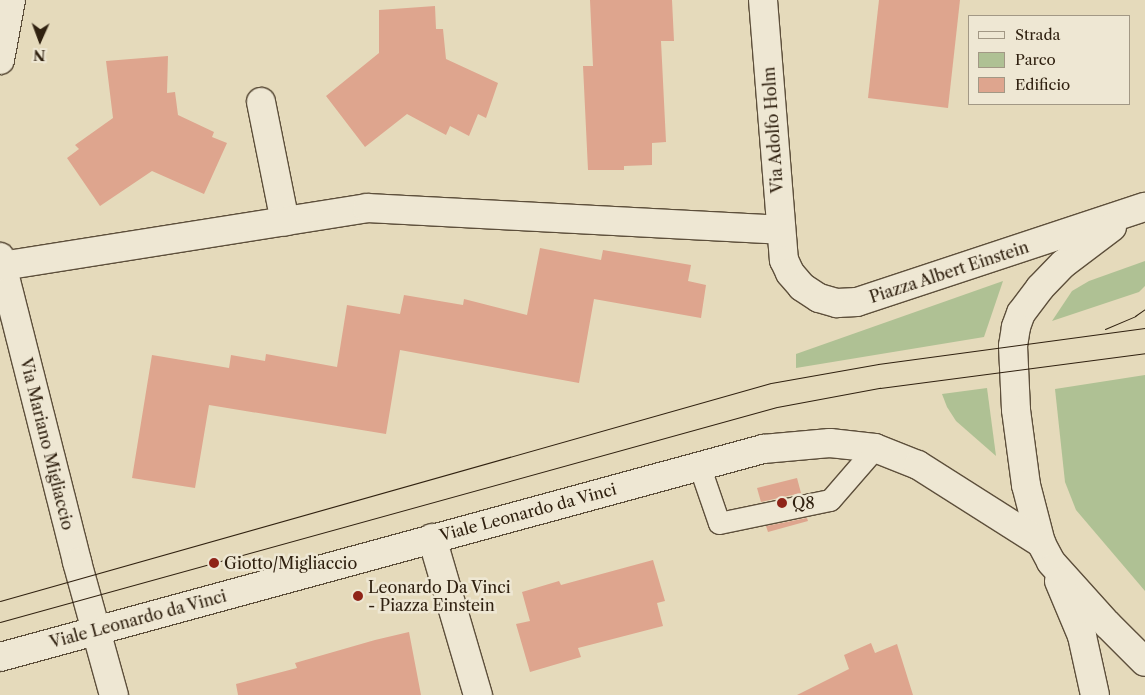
<!DOCTYPE html>
<html>
<head>
<meta charset="utf-8">
<style>
  body { margin:0 }
  #map { position:relative; width:1145px; height:695px; overflow:hidden; background:#e5dabb; font-family:"Libre Caslon Text",serif }
  div>[style] { position:absolute }
  [style*='--x'] { left:calc(var(--x)*1px); top:calc(var(--y)*1px); width:calc(var(--w)*1px); rotate:calc(var(--a)*1deg) }
  .green>* { inset:0; background:#afc194 }
  .building>* { inset:0; background:#dea58e }
  .roads { filter:drop-shadow(1px 0 #5d4f3b) drop-shadow(-1px 0 #5d4f3b) drop-shadow(0 1px #5d4f3b) drop-shadow(0 -1px #5d4f3b) }
  .lane>* { height:21px; margin:-10.5px; padding:0 10.5px; transform-origin:10.5px; border-radius:10.5px; background:#eee7d3 }
  .street>* { height:28px; margin:-14px; padding:0 14px; transform-origin:14px; border-radius:14px; background:#eee7d3 }
  .secondary>* { height:28px; margin:-14px; padding:0 14px; transform-origin:14px; border-radius:14px; background:#eee7d3 }
  .tram>* { height:1px; margin:-0.5px; padding:0 0.5px; transform-origin:0.5px; border-radius:0.5px; background:#302110 }
  .dots>* { width:14px; height:14px; translate:-50% -50%; box-sizing:border-box; border:2px solid #eee7d3; border-radius:50% }
  span { translate:-50% -50%; white-space:nowrap; text-align:center; line-height:1.15; -webkit-text-stroke:5px #eee7d3; paint-order:stroke }
  .street-label { font-size:16px; color:#302110 }
  .poi-label { font-size:16px; color:#302110 }
  .left { translate:0 -50%; text-align:left }
  .legend { position:absolute; left:968px; top:15px; width:162px; height:90px; box-sizing:border-box; background:#eee7d3; border:1px solid #a29885; margin:0; padding:6px 9px; list-style:none; font-size:15px; color:#302110 }
  .legend li { display:flex; align-items:center; gap:10px; height:25px }
  .legend b { width:25px; border:1px solid #a29885 }
  .north { position:absolute; left:15px; top:15px; width:50px; height:50px; -webkit-text-stroke:4px #eee7d3; paint-order:stroke; rotate:182deg; font-size:14px; font-weight:700; line-height:20px; text-align:center; color:#302110 }
  .north::after { content:''; display:block; margin:auto; width:18px; height:22px; background:#302110; clip-path:polygon(50% 0,100% 100%,50% 72%,0 100%) }
</style>
</head>
<body>
<div id="map">
  <div class="green">
    <div style="clip-path:polygon(1145px 261px,1145px 286px,1139px 292px,1052px 321px,1072px 291px,1089px 281px)"></div>
    <div style="clip-path:polygon(1003px 281px,984px 337px,796px 368px,796px 354px)"></div>
    <div style="clip-path:polygon(1145px 375px,1145px 591px,1076px 510px,1065px 482px,1055px 389px)"></div>
    <div style="clip-path:polygon(987px 388px,996px 456px,956px 421px,947px 407px,942px 394px)"></div>
  </div>
  <div class="building">
    <div style="clip-path:polygon(590px 0,672px 0,674px 41px,661px 41px,666px 142px,652px 143px,652px 165px,624px 166px,624px 170px,588px 170px,583px 66px,593px 66px)"></div>
    <div style="clip-path:polygon(879px 0,960px 0,948px 108px,868px 98px)"></div>
    <div style="clip-path:polygon(435px 6px,436px 29px,443px 29px,446px 59px,498px 83px,486px 118px,478px 114px,469px 136px,450px 126px,446px 135px,407px 114px,365px 147px,326px 96px,379px 53px,379px 10px)"></div>
    <div style="clip-path:polygon(168px 56px,167px 93px,175px 92px,178px 115px,214px 132px,212px 137px,227px 143px,204px 194px,152px 171px,100px 206px,67px 158px,79px 149px,75px 145px,113px 118px,106px 61px)"></div>
    <div style="clip-path:polygon(540px 248px,601px 260px,603px 250px,691px 265px,688px 281px,706px 285px,701px 318px,594px 299px,579px 383px,400px 350px,386px 434px,209px 405px,195px 488px,132px 478px,152px 355px,229px 368px,231px 355px,265px 361px,266px 354px,337px 367px,347px 305px,400px 314px,404px 295px,463px 305px,464px 299px,527px 315px)"></div>
    <div style="clip-path:polygon(797px 478px,801px 493px,761px 502px,757px 488px)"></div>
    <div style="clip-path:polygon(807px 518px,808px 521px,768px 532px,766px 526px)"></div>
    <div style="clip-path:polygon(653px 560px,665px 601px,657px 603px,663px 626px,578px 648px,581px 657px,530px 672px,516px 624px,530px 621px,522px 592px,559px 581px,561px 585px)"></div>
    <div style="clip-path:polygon(409px 632px,421px 695px,238px 695px,236px 684px,297px 668px,295px 663px,375px 640px)"></div>
    <div style="clip-path:polygon(871px 643px,875px 653px,897px 644px,913px 695px,797px 695px,849px 669px,844px 655px)"></div>
  </div>
  <div class="roads">
    <div class="lane">
      <div style="--x:699;--y:465;--w:61;--a:71"></div>
      <div style="--x:719;--y:523;--w:113;--a:-11.7"></div>
      <div style="--x:830;--y:500;--w:69;--a:-49.1"></div>
    </div>
    <div class="street">
      <div style="--x:0;--y:60;--w:61;--a:-79.6"></div>
      <div style="--x:261;--y:102;--w:122;--a:78.7"></div>
      <div style="--x:0;--y:257;--w:315;--a:75.8"></div>
      <div style="--x:77;--y:562;--w:138;--a:74.5"></div>
      <div style="--x:2;--y:266;--w:370;--a:-9"></div>
      <div style="--x:367;--y:208;--w:414;--a:3"></div>
      <div style="--x:432;--y:538;--w:164;--a:73.7"></div>
    </div>
    <div class="secondary">
      <div style="--x:763;--y:0;--w:261;--a:85.4"></div>
      <div style="--x:784;--y:260;--w:14;--a:65"></div>
      <div style="--x:790;--y:273;--w:18;--a:49"></div>
      <div style="--x:802;--y:287;--w:20;--a:33"></div>
      <div style="--x:819;--y:298;--w:19;--a:16"></div>
      <div style="--x:837;--y:303;--w:20;--a:-3"></div>
      <div style="--x:857;--y:302;--w:303;--a:-18.3"></div>
      <div style="--x:1112;--y:227;--w:61;--a:142.9"></div>
      <div style="--x:1063;--y:264;--w:33;--a:134"></div>
      <div style="--x:1040;--y:288;--w:31;--a:127"></div>
      <div style="--x:1021;--y:313;--w:15;--a:110"></div>
      <div style="--x:1016;--y:327;--w:19;--a:99"></div>
      <div style="--x:1013;--y:346;--w:64;--a:87.3"></div>
      <div style="--x:1016;--y:410;--w:76;--a:82.4"></div>
      <div style="--x:1026;--y:485;--w:60;--a:75.5"></div>
      <div style="--x:1041;--y:543;--w:21;--a:62"></div>
      <div style="--x:1051;--y:562;--w:85;--a:47.9"></div>
      <div style="--x:1108;--y:625;--w:52;--a:45"></div>
      <div style="--x:1059;--y:581;--w:60;--a:67.3"></div>
      <div style="--x:1082;--y:636;--w:60;--a:77.6"></div>
      <div style="--x:0;--y:657;--w:791;--a:-15.25"></div>
      <div style="--x:763;--y:449;--w:67;--a:-5.1"></div>
      <div style="--x:830;--y:443;--w:45;--a:6.3"></div>
      <div style="--x:875;--y:448;--w:46;--a:21.6"></div>
      <div style="--x:918;--y:465;--w:146;--a:32.4"></div>
    </div>
  </div>
  <div class="tram">
    <div style="--x:1105;--y:329;--w:33;--a:-23"></div>
    <div style="--x:1135;--y:316;--w:12;--a:-35"></div>
    <div style="--x:0;--y:601;--w:801;--a:-15.79"></div>
    <div style="--x:771;--y:383;--w:109;--a:-10.1"></div>
    <div style="--x:878;--y:364;--w:269;--a:-7.7"></div>
    <div style="--x:0;--y:622;--w:806;--a:-15.47"></div>
    <div style="--x:777;--y:407;--w:105;--a:-10.5"></div>
    <div style="--x:880;--y:388;--w:267;--a:-7.5"></div>
  </div>
  <div class="dots">
    <div style="left:782px;top:503px;background:#8f2418"></div>
    <div style="left:214px;top:563px;background:#8f2418"></div>
    <div style="left:358px;top:596px;background:#8f2418"></div>
  </div>
  <div class="street-label">
    <span style="left:773px;top:130px;rotate:-94deg">Via Adolfo Holm</span>
    <span style="left:949px;top:272px;rotate:-18deg">Piazza Albert Einstein</span>
    <span style="left:47px;top:444px;rotate:76deg">Via Mariano Migliaccio</span>
    <span style="left:528px;top:512px;rotate:-15deg">Viale Leonardo da Vinci</span>
    <span style="left:138px;top:619px;rotate:-15deg">Viale Leonardo da Vinci</span>
  </div>
  <div class="poi-label">
    <span class="left" style="left:792px;top:503px">Q8</span>
    <span class="left" style="left:224px;top:563px">Giotto/Migliaccio</span>
    <span class="left" style="left:368px;top:596px">Leonardo Da Vinci<br>- Piazza Einstein</span>
  </div>
  <ul class="legend">
  <li><b style="height:6px;background:#eee7d3"></b>Strada</li>
  <li><b style="height:14px;background:#afc194"></b>Parco</li>
  <li><b style="height:14px;background:#dea58e"></b>Edificio</li>
  </ul>
  <div class="north">N</div>
</div>
</body>
</html>
